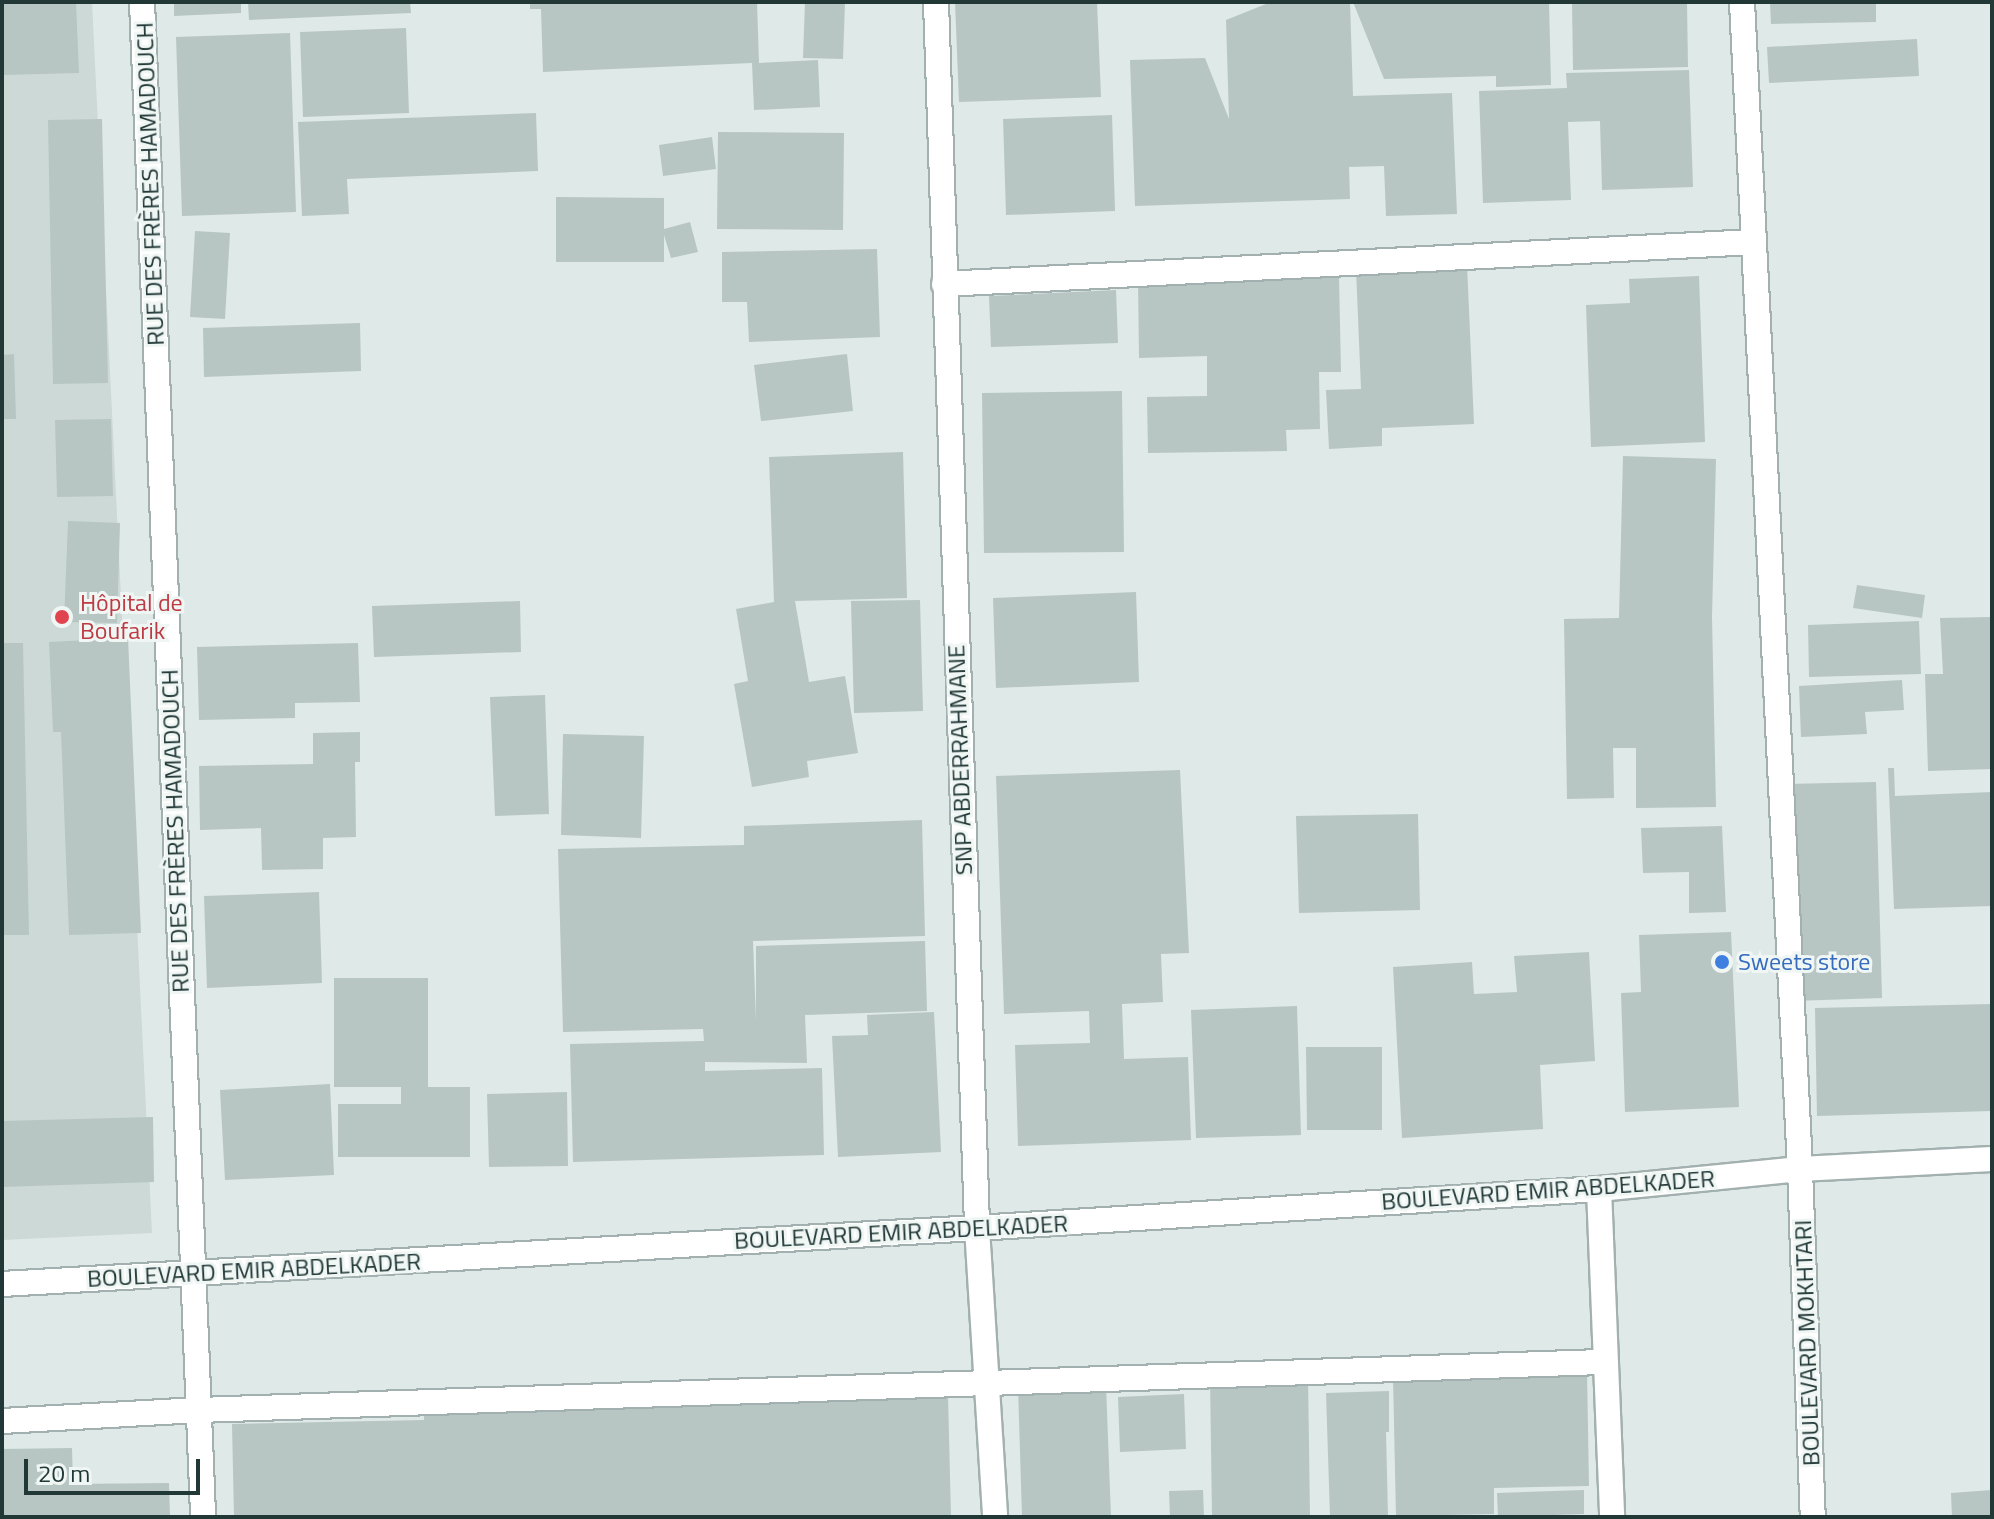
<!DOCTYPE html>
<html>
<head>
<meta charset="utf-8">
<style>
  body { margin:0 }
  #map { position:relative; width:1994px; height:1519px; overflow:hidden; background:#dfe9e7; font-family:"Titillium Web",sans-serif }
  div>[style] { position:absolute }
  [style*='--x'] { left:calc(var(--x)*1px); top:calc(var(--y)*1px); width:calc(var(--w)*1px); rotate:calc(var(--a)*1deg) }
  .built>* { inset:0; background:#cdd9d6 }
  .building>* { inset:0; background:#b7c6c3 }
  .roads { filter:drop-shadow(2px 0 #a2b0af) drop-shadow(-2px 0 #a2b0af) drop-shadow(0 2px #a2b0af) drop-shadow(0 -2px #a2b0af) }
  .minor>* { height:24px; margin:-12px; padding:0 12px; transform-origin:12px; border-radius:12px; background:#fff }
  .dots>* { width:22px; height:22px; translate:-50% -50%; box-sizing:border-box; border:4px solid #eff6f4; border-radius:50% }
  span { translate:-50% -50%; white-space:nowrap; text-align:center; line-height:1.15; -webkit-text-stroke:6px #eff6f4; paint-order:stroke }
  .street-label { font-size:24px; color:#213837 }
  .health-label { font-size:24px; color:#be3a42 }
  .left { translate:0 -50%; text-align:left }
  .shop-label { font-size:24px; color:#366cbe }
  .frame { position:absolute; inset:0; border:4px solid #213837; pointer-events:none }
  .scale { position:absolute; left:24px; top:1459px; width:176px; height:36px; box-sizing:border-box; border:4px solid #213837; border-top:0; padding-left:10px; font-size:24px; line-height:28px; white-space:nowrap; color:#213837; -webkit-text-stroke:6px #eff6f4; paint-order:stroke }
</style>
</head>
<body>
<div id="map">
  <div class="built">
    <div style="clip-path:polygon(2px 2px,92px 2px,152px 1233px,2px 1240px)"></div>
  </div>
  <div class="building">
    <div style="clip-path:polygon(2px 2px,76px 2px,79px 73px,2px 75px)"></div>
    <div style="clip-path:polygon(174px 2px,241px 2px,241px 13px,174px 16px)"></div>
    <div style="clip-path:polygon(248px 2px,410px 2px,411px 13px,249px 20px)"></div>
    <div style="clip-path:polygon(530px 2px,757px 2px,759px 63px,818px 60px,820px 107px,754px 110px,752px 63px,543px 72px,541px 9px,530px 9px)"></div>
    <div style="clip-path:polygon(805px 2px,845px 2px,843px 59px,803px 58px)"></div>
    <div style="clip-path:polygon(955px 2px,1097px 2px,1101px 97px,959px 102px)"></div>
    <div style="clip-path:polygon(1271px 2px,1350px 2px,1353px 96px,1452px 93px,1457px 214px,1386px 216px,1384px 166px,1349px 167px,1350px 199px,1135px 206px,1130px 60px,1205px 58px,1229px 119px,1226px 20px)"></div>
    <div style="clip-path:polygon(1353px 2px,1549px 2px,1551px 85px,1496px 87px,1496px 76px,1384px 79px)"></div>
    <div style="clip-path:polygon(1572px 2px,1687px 2px,1688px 67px,1573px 70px)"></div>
    <div style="clip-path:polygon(1770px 2px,1876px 2px,1876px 22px,1771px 24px)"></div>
    <div style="clip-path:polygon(406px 28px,409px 113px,303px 117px,300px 32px)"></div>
    <div style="clip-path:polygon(290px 33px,296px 212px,182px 216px,176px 37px)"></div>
    <div style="clip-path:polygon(1917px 39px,1919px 76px,1769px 83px,1767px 47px)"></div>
    <div style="clip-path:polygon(1689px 70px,1693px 187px,1602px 190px,1600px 121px,1568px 122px,1571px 200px,1483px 203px,1479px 91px,1567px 88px,1566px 73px)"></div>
    <div style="clip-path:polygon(536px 113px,538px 171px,347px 179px,349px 214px,302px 216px,298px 122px)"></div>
    <div style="clip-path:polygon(1112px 115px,1115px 211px,1006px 215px,1003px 119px)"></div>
    <div style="clip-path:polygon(102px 119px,108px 383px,53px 384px,48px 120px)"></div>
    <div style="clip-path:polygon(718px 132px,844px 133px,843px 230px,717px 229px)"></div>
    <div style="clip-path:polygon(712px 137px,716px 169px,663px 176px,659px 145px)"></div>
    <div style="clip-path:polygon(556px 197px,664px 198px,664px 229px,690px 222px,698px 252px,671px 258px,664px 235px,664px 262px,556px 262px)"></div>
    <div style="clip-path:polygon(195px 231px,230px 233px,225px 319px,190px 317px)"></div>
    <div style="clip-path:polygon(877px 249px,880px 337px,749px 342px,747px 302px,722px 302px,722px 252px)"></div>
    <div style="clip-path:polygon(1467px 264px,1474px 424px,1382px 428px,1382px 446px,1329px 449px,1326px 390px,1361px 389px,1356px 269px)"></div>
    <div style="clip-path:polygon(1699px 276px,1705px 442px,1591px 447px,1586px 305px,1630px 303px,1629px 279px)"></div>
    <div style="clip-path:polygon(1339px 277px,1341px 372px,1319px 372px,1320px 429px,1286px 430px,1287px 451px,1148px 453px,1147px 397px,1207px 396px,1207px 356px,1139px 358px,1138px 280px)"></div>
    <div style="clip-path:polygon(1116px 290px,1118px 343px,991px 347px,989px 296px)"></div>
    <div style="clip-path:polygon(360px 323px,361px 371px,204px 377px,203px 328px)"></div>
    <div style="clip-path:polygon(14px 354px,16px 419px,2px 419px,2px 355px)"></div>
    <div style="clip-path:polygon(847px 354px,853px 411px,761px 421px,754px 365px)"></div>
    <div style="clip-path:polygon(1122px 391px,1124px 552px,984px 553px,982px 393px)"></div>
    <div style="clip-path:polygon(111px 419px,113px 496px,57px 497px,55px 420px)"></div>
    <div style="clip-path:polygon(903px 452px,907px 598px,795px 601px,809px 682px,845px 676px,858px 753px,807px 761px,809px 777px,752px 787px,734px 684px,748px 681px,736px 609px,774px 602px,769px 457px)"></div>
    <div style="clip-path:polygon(1623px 456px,1716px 459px,1712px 617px,1716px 807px,1636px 808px,1636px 748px,1613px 748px,1614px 798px,1567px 799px,1564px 619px,1619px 618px)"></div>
    <div style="clip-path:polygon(68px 521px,120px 523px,117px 623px,64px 622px)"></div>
    <div style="clip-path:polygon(1857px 585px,1925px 595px,1922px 618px,1853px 608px)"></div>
    <div style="clip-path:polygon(1136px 592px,1139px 682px,996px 688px,993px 598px)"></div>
    <div style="clip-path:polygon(920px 600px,923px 711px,854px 713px,851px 601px)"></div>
    <div style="clip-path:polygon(520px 601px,521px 652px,374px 657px,372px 606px)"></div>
    <div style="clip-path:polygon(1992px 617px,1992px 769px,1928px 771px,1925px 674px,1943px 674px,1940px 618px)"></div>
    <div style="clip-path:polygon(1919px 621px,1921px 674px,1809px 677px,1808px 625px)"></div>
    <div style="clip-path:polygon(128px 638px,141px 933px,69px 935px,61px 732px,53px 732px,49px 642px)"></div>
    <div style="clip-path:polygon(2px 643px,23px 643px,29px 935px,2px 935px)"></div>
    <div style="clip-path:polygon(358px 643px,360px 702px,295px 703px,295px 718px,199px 720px,197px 647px)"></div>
    <div style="clip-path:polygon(1902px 680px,1904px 710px,1865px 712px,1867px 734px,1801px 737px,1799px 686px)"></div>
    <div style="clip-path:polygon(545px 695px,549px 814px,495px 816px,490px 697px)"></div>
    <div style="clip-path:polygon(360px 732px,360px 762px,355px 762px,356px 837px,323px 838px,323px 869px,262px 870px,261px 828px,200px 830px,199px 766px,313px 764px,313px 733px)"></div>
    <div style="clip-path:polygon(563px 734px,644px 736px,641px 838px,561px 835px)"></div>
    <div style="clip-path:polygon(1888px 768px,1894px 768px,1895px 796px,1992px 792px,1992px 906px,1894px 909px)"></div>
    <div style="clip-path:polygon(1180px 770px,1189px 953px,1161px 954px,1163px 1002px,1122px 1004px,1124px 1059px,1188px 1057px,1191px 1140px,1018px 1146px,1015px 1045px,1090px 1043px,1089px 1011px,1004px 1014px,996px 776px)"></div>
    <div style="clip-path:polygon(1876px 782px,1882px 998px,1793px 1001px,1787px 784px)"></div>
    <div style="clip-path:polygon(1418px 814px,1420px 910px,1299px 913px,1296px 816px)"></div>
    <div style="clip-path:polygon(922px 820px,925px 936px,753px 941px,756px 1020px,756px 946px,925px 941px,927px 1011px,805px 1015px,807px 1063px,705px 1062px,705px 1071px,822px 1068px,824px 1155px,573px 1162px,570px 1044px,704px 1041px,703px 1029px,563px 1032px,558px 849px,744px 845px,744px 826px)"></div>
    <div style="clip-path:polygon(1722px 826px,1726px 912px,1689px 913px,1689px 872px,1643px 873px,1641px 828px)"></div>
    <div style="clip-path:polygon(319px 892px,322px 983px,207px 988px,204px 896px)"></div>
    <div style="clip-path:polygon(1731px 932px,1739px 1107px,1625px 1112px,1621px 993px,1641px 992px,1639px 935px)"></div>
    <div style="clip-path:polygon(1589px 952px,1595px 1061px,1540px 1065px,1543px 1129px,1402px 1138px,1393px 967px,1472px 962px,1474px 994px,1517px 992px,1514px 956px)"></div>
    <div style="clip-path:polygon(334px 978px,428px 978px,428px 1087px,470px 1087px,470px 1157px,338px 1157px,338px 1104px,401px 1104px,401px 1087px,334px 1087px)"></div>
    <div style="clip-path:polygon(1992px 1004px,1992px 1111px,1817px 1116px,1815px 1008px)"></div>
    <div style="clip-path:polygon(1297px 1006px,1301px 1135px,1196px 1138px,1191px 1010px)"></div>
    <div style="clip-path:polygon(934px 1012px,941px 1152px,838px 1157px,832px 1036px,868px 1035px,867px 1015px)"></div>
    <div style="clip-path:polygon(1306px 1047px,1382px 1047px,1382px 1130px,1307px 1130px)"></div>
    <div style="clip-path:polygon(330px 1084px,334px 1175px,225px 1180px,220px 1090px)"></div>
    <div style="clip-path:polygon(567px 1092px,568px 1166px,489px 1167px,487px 1094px)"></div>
    <div style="clip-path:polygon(153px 1117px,154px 1182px,2px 1187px,2px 1121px)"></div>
    <div style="clip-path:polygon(1587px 1372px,1589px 1486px,1494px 1488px,1494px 1514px,1396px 1516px,1393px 1377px)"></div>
    <div style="clip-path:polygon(1308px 1375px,1310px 1517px,1212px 1517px,1210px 1377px)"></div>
    <div style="clip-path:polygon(1106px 1385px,1111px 1517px,1022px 1517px,1018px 1387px)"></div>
    <div style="clip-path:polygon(1389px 1391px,1389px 1432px,1386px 1432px,1388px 1517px,1330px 1517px,1326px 1393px)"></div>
    <div style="clip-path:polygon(1184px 1394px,1186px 1449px,1120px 1452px,1118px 1397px)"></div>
    <div style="clip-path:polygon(948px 1395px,951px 1517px,234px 1517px,232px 1424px,424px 1420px,424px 1406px)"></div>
    <div style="clip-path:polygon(72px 1448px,73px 1484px,169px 1483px,170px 1517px,2px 1517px,2px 1449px)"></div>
    <div style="clip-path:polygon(1203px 1490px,1204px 1517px,1170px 1517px,1169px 1491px)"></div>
    <div style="clip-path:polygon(1584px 1490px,1584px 1514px,1498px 1517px,1497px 1493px)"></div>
    <div style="clip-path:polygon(1992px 1490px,1992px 1517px,1952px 1517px,1951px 1493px)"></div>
  </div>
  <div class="roads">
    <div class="minor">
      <div style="--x:142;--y:2;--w:1516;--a:87.69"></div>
      <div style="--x:936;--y:2;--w:1227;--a:88.08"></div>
      <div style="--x:977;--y:1228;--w:290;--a:86.4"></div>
      <div style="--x:1742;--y:2;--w:1168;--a:87.15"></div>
      <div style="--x:1800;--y:1169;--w:348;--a:87.9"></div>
      <div style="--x:944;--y:284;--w:810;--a:-2.97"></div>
      <div style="--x:1599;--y:1189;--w:328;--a:87.7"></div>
      <div style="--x:2;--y:1284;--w:977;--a:-3.29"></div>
      <div style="--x:977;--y:1228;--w:623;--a:-3.59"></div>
      <div style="--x:1599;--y:1189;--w:202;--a:-5.7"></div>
      <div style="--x:1800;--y:1169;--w:192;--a:-3"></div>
      <div style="--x:2;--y:1421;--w:197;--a:-3.2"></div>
      <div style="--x:199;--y:1410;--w:1405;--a:-1.96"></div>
    </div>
  </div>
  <div class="dots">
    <div style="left:62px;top:617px;background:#e0444e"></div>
    <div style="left:1722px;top:962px;background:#3f7fe0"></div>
  </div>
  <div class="street-label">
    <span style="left:150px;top:184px;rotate:-92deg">RUE DES FRÈRES HAMADOUCH</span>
    <span style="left:960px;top:760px;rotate:-92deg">SNP ABDERRAHMANE</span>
    <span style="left:175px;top:831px;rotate:-92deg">RUE DES FRÈRES HAMADOUCH</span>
    <span style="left:1548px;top:1190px;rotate:-4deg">BOULEVARD EMIR ABDELKADER</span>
    <span style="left:901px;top:1232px;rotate:-3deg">BOULEVARD EMIR ABDELKADER</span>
    <span style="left:254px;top:1270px;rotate:-3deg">BOULEVARD EMIR ABDELKADER</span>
    <span style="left:1807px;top:1343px;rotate:-92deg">BOULEVARD MOKHTARI</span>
  </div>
  <div class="health-label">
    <span class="left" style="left:80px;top:617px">Hôpital de<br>Boufarik</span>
  </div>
  <div class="shop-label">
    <span class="left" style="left:1738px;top:962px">Sweets store</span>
  </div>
  <div class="frame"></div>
  <div class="scale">20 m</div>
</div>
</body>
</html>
